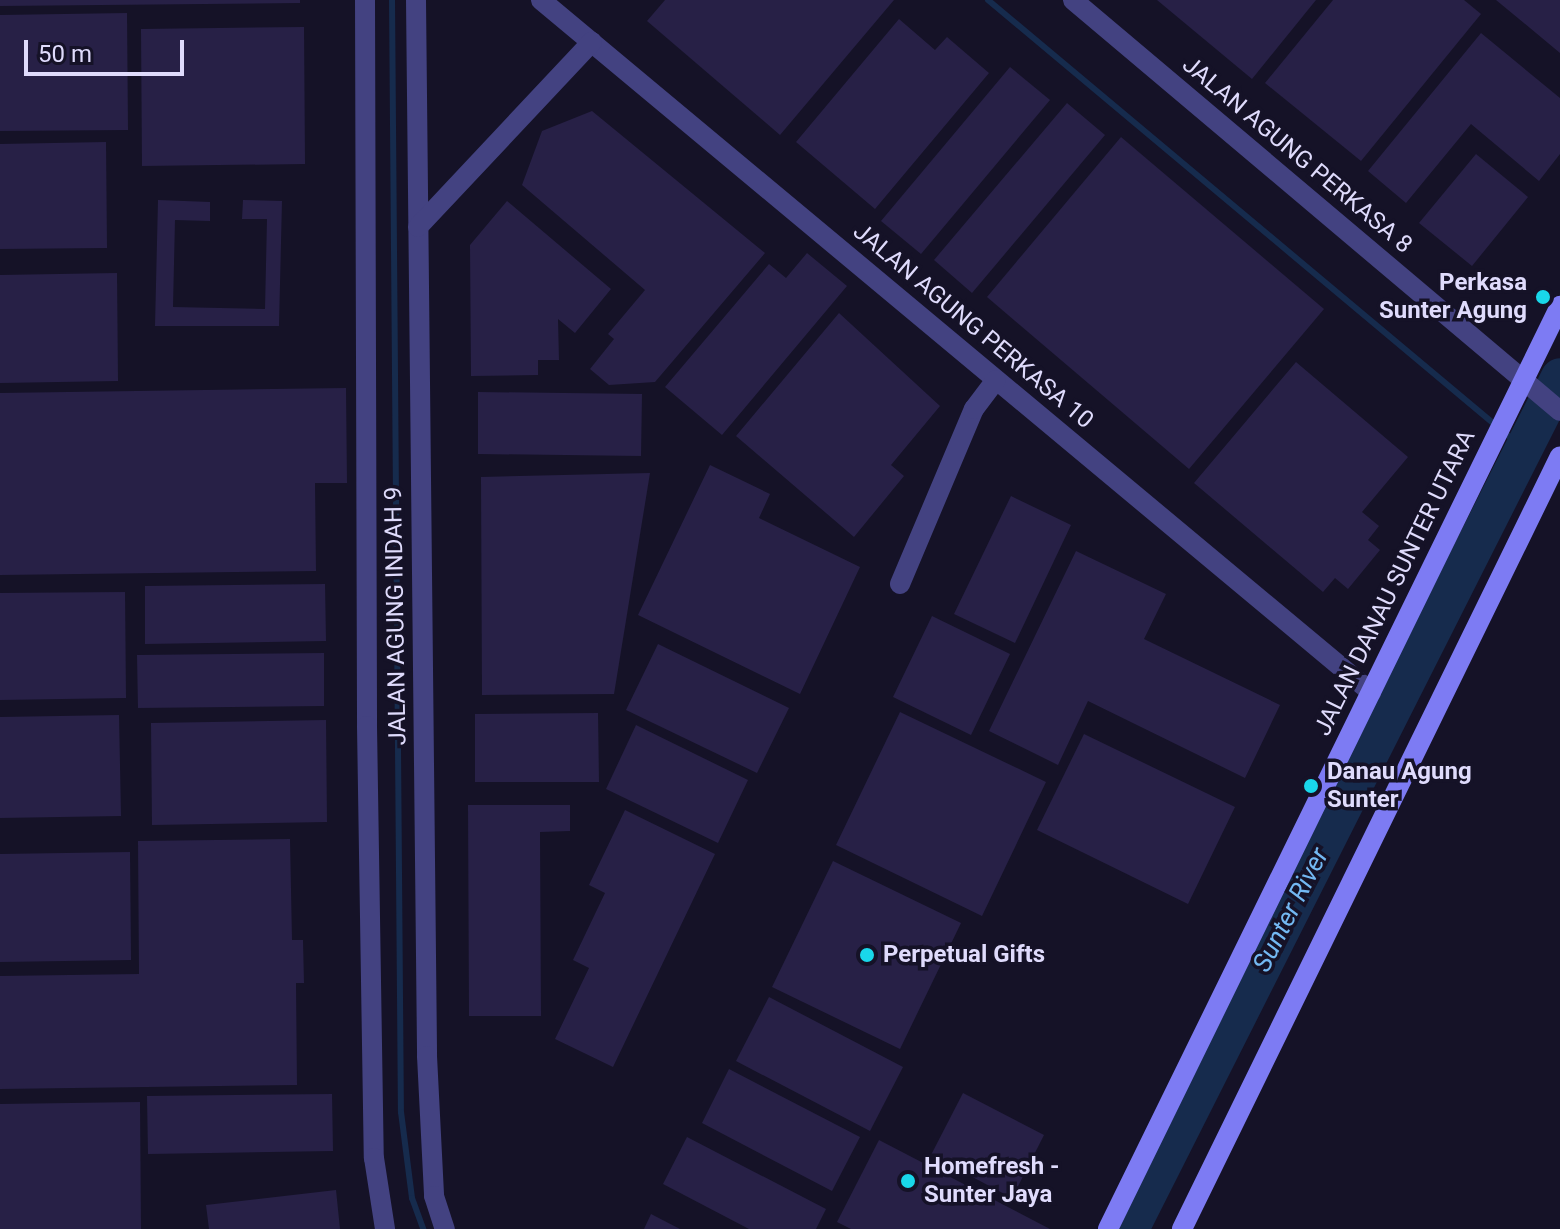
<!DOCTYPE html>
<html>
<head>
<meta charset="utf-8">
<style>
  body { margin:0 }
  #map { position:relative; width:1560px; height:1229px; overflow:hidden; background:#151227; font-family:Roboto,sans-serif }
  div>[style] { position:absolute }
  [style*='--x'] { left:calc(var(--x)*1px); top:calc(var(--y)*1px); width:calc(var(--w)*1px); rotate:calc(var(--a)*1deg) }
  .stream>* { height:6px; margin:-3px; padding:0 3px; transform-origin:3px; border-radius:3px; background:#162b4d }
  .river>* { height:38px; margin:-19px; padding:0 19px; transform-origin:19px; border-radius:19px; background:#162b4d }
  .building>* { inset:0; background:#272046 }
  .minor>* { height:20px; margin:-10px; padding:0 10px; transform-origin:10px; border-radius:10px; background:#434281 }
  .tertiary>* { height:20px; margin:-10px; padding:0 10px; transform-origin:10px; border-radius:10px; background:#434281 }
  .secondary>* { height:20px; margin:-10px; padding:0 10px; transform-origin:10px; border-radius:10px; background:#7d7bf3 }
  .dots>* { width:22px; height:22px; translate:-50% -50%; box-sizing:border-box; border:4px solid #151227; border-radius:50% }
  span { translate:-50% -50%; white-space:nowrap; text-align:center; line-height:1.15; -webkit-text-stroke:7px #151227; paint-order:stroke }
  .street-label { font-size:24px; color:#dfdbfc }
  .poi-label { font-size:24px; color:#dfdbfc; font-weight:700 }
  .right { translate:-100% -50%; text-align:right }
  .left { translate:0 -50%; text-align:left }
  .water-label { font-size:26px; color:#73b8f2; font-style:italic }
  .scale { position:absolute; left:24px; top:40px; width:160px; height:36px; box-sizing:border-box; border:4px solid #dfdbfc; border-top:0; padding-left:10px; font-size:24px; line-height:28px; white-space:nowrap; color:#dfdbfc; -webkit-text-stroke:6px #151227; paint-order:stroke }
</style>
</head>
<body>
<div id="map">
  <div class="stream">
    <div style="--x:392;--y:0;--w:1112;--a:89.54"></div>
    <div style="--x:401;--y:1112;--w:87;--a:82.7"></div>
    <div style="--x:412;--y:1198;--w:33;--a:70"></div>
    <div style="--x:988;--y:0;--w:699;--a:39.95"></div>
  </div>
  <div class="river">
    <div style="--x:1130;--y:1229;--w:954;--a:-63.22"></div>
  </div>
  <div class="building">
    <div style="clip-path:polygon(0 0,300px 0,300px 3px,0 6px)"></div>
    <div style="clip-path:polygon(665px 0,894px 0,780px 135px,647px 21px)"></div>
    <div style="clip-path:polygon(1157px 0,1316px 0,1252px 79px)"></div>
    <div style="clip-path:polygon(1333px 0,1464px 0,1481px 14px,1361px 161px,1265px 83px)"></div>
    <div style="clip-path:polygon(1496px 0,1560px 0,1560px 53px,1530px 28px)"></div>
    <div style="clip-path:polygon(127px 13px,128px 130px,0 131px,0 15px)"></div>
    <div style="clip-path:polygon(899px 19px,935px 50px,947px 37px,989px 73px,875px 209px,796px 142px)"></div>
    <div style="clip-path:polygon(304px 27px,305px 164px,142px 166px,141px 29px)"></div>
    <div style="clip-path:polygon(1481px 33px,1560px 98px,1560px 154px,1539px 181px,1471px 124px,1406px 203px,1368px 171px)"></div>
    <div style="clip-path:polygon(1010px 67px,1050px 100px,921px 254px,881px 221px)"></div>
    <div style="clip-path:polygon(1067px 103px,1105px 135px,972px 293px,934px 260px)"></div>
    <div style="clip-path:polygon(592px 111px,765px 253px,655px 382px,609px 385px,590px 369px,614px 339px,608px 334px,645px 290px,522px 185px,542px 131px)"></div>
    <div style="clip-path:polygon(1121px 137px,1324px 309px,1189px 469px,987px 297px)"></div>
    <div style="clip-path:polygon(106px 142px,107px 248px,0 249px,0 144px)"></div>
    <div style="clip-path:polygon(1476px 154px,1528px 197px,1472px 266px,1419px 223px)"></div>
    <div style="clip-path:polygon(158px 200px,210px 202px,210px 221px,175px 220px,173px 307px,265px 309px,267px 219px,242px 219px,243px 200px,282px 201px,279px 326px,155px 326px)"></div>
    <div style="clip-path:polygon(507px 201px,611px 289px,575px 333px,558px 319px,559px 360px,538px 360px,538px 375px,471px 376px,470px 245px)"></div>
    <div style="clip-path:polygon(807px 253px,847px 286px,722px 435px,665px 387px,769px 264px,786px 278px)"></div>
    <div style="clip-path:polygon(117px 273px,118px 381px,0 383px,0 275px)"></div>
    <div style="clip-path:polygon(839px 313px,940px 406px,891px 465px,904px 476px,854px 537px,736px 436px)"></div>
    <div style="clip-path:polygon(1296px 362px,1408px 457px,1362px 512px,1379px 526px,1368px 540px,1380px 550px,1348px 589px,1335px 578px,1323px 592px,1194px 483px)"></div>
    <div style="clip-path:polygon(346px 388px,347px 483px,315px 483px,316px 571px,0 575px,0 393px)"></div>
    <div style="clip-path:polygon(478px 392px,642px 394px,641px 456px,478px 454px)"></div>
    <div style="clip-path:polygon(710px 465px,770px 494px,759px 518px,860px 567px,800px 694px,638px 615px)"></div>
    <div style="clip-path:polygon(650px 473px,614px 694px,482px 695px,481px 477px)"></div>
    <div style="clip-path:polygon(1011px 496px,1071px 525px,1015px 643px,954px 614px)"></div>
    <div style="clip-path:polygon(1076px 551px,1166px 594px,1144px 639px,1280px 705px,1245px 778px,1088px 701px,1058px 765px,989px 731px)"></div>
    <div style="clip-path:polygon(325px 584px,326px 641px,145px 644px,145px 586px)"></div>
    <div style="clip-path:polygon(125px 592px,126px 698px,0 700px,0 593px)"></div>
    <div style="clip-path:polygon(932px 616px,1010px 654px,971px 735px,893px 697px)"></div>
    <div style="clip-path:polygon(658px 644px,789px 708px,757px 773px,626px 710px)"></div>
    <div style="clip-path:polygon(324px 653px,324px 706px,138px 708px,137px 655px)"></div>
    <div style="clip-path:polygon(900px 712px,1046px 782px,982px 916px,836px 845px)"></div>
    <div style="clip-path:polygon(598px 713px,599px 782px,475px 782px,475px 714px)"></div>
    <div style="clip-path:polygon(119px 715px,121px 816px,0 818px,0 717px)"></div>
    <div style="clip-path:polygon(326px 720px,327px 822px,152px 825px,151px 723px)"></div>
    <div style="clip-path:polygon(636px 725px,748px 780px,718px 843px,606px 789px)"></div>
    <div style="clip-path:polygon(1084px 734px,1235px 807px,1188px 904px,1037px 830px)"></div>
    <div style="clip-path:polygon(468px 805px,570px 805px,570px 831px,540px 832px,541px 1016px,469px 1016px)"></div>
    <div style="clip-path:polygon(625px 810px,715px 854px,613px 1067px,555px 1039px,589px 968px,573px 960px,605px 893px,589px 885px)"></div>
    <div style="clip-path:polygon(290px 839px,292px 940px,303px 940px,304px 983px,296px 983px,297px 1085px,0 1089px,0 976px,139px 974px,138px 841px)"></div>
    <div style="clip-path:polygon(130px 852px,131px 960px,0 962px,0 854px)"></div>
    <div style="clip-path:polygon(833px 861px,961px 923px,900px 1049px,772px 987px)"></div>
    <div style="clip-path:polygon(769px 997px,903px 1067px,870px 1131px,736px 1061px)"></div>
    <div style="clip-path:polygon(729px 1069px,860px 1137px,832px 1191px,702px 1123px)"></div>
    <div style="clip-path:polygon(963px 1093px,1044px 1135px,1012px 1198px,931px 1155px)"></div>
    <div style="clip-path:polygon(332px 1094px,333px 1151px,148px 1154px,147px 1096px)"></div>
    <div style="clip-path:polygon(140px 1102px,141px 1229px,0 1229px,0 1104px)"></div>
    <div style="clip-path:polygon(687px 1137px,826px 1209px,816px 1229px,749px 1229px,663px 1184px)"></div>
    <div style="clip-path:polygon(879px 1140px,1050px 1229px,851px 1229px,837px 1222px)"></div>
    <div style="clip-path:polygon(336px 1190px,340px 1229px,209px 1229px,206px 1205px)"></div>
    <div style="clip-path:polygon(651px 1214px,680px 1229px,644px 1229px)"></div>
  </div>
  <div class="minor">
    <div style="--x:365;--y:0;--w:726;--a:89.84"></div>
    <div style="--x:367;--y:726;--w:432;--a:89.1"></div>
    <div style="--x:374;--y:1158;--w:72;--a:81.2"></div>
    <div style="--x:416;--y:0;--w:1056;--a:89.4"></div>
    <div style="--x:427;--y:1056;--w:140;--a:87.1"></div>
    <div style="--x:434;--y:1196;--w:35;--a:72"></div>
    <div style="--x:541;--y:0;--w:1081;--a:39.82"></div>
    <div style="--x:418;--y:227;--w:254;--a:-46.8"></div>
    <div style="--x:900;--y:584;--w:190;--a:-67.1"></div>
    <div style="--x:974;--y:409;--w:36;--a:-53"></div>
  </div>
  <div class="tertiary">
    <div style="--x:1073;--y:0;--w:637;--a:40.16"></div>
  </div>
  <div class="secondary">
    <div style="--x:1108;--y:1229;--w:1028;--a:-63.91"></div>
    <div style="--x:1182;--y:1229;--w:860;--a:-63.94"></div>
  </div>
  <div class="dots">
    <div style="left:1543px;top:297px;background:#19d7ea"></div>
    <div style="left:1311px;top:786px;background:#19d7ea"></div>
    <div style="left:867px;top:955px;background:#19d7ea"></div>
    <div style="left:908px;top:1181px;background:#19d7ea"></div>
  </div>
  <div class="street-label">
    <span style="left:1297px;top:155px;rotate:40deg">JALAN AGUNG PERKASA 8</span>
    <span style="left:973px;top:326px;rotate:40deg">JALAN AGUNG PERKASA 10</span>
    <span style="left:1395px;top:583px;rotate:-64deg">JALAN DANAU SUNTER UTARA</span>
    <span style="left:396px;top:616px;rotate:-91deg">JALAN AGUNG INDAH 9</span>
  </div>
  <div class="poi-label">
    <span class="right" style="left:1527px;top:297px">Perkasa<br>Sunter Agung</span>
    <span class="left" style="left:1327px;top:786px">Danau Agung<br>Sunter</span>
    <span class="left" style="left:883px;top:955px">Perpetual Gifts</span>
    <span class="left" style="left:924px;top:1181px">Homefresh -<br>Sunter Jaya</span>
  </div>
  <div class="water-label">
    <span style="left:1291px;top:910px;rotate:-63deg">Sunter River</span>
  </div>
  <div class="scale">50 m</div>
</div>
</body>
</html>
